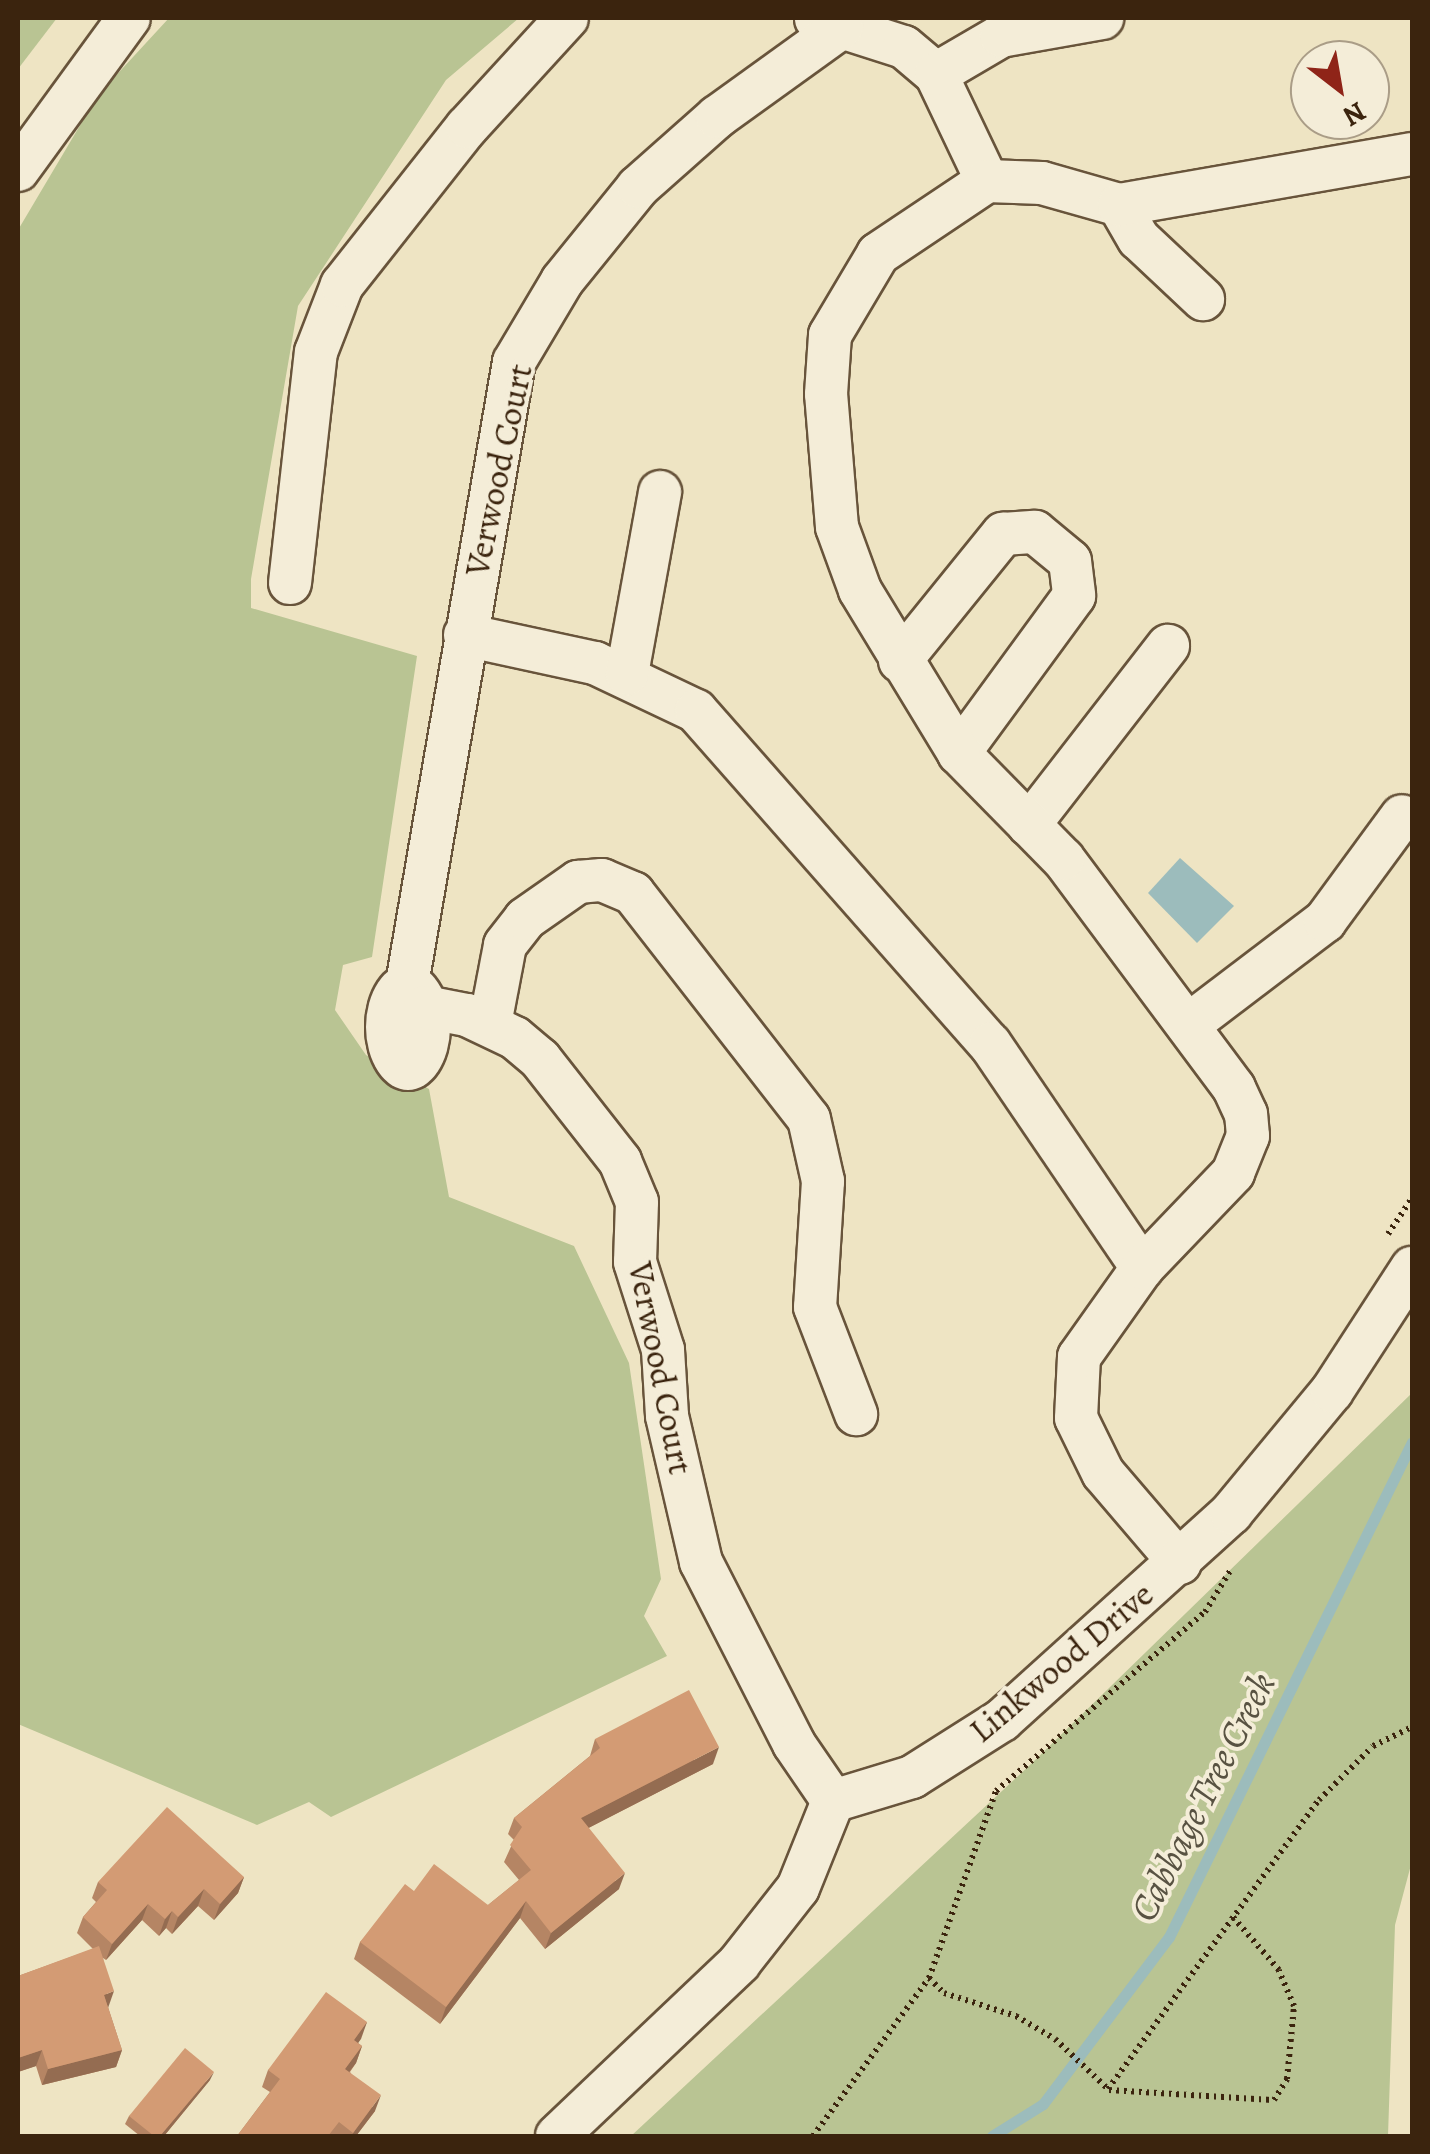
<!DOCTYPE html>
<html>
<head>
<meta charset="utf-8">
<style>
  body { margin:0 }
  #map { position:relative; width:1430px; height:2154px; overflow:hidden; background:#eee4c3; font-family:Alegreya,serif }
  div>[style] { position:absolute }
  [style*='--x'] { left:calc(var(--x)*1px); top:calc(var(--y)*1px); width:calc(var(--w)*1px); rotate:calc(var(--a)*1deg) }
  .green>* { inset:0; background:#b9c493 }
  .water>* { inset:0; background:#9cbcbc }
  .stream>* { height:11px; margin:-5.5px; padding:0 5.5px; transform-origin:5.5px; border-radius:5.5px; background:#9cbcbc }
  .path>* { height:6px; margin-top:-3px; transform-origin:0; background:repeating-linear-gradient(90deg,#3b240e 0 2.5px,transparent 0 7.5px) }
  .roads { filter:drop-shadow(2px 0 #68543b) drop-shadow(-2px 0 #68543b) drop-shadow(0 2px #68543b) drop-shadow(0 -2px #68543b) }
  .minor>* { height:42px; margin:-21px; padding:0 21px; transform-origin:21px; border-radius:21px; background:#f4edd8 }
  .minor>.ring { margin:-21px; padding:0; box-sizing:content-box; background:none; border:42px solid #f4edd8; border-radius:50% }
  .wall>* { inset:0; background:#b58564 }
  .shaded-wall>* { inset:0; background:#946c51 }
  .building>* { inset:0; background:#d39b74 }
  span { translate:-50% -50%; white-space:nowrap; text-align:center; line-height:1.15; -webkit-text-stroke:8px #f4edd8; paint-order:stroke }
  .street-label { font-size:35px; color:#3b240e }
  .water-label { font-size:38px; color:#585242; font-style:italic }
  .frame { position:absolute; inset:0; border:20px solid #3b240e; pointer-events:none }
  .north { position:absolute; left:1290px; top:40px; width:100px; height:100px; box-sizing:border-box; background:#f4edd8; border:2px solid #aa9d87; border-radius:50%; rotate:149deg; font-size:28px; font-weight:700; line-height:40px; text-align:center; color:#3b240e }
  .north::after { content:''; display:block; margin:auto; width:35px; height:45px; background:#8f2418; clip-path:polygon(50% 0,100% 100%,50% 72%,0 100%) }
</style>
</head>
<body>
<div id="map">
  <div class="green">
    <div style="clip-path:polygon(18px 18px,57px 18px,18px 69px)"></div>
    <div style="clip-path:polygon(169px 18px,519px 18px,446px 80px,298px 306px,251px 579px,251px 608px,417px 656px,372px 957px,343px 965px,335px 1010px,366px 1055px,429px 1089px,449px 1197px,574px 1246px,629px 1363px,661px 1579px,644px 1616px,667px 1656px,331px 1817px,309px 1802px,257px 1825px,18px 1724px,18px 230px,98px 95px)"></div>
    <div style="clip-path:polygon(1412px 1393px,1412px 1861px,1395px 1925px,1388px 2136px,631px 2136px,1031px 1764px)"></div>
  </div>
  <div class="water">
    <div style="clip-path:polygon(1180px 858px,1234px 906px,1197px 943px,1148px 893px)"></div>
  </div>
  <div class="stream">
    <div style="--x:992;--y:2136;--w:60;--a:-32.1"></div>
    <div style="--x:1043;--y:2104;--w:209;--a:-53"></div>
    <div style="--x:1169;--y:1937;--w:551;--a:-63.85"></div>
  </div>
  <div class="path">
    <div style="--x:1388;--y:1234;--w:43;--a:-56.3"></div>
    <div style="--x:929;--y:1978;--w:21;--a:45"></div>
    <div style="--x:944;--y:1993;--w:76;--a:17.7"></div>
    <div style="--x:1016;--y:2016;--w:45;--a:30.5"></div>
    <div style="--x:1055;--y:2039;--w:73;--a:43.3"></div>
    <div style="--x:1108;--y:2089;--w:358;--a:-53.9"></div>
    <div style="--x:1319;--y:1800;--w:76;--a:-45"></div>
    <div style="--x:1373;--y:1746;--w:43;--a:-26"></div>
    <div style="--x:1109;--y:2090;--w:165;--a:3.5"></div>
    <div style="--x:1274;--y:2100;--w:25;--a:-58"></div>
    <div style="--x:1287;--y:2079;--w:73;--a:-84.5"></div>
    <div style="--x:1294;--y:2006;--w:39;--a:-113"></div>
    <div style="--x:1279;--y:1970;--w:72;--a:-131"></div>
    <div style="--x:813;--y:2136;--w:196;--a:-53.7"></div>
    <div style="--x:929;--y:1978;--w:199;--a:-70.3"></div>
    <div style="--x:996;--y:1791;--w:275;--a:-40.6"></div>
    <div style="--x:1205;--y:1612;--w:48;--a:-58.6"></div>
  </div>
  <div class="roads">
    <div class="minor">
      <div style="--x:816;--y:19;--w:92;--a:17.7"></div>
      <div style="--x:904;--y:47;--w:42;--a:40.2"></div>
      <div style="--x:936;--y:74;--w:119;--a:64.5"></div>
      <div style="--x:936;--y:74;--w:75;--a:-30.3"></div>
      <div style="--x:1001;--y:36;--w:103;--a:-10.1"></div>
      <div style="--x:18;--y:170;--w:188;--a:-53.9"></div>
      <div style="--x:1119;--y:205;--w:39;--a:60"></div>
      <div style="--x:1139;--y:239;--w:88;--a:43.2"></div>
      <div style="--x:290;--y:583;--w:232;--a:-83.6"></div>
      <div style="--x:316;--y:352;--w:72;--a:-68.8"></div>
      <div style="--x:342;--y:285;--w:201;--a:-51.7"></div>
      <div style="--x:467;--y:127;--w:148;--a:-47.5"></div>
      <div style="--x:465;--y:635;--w:133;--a:12.2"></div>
      <div style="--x:595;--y:663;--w:112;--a:25.4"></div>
      <div style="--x:696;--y:711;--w:444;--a:48.6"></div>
      <div style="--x:990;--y:1044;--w:271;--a:55.8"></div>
      <div style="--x:900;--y:661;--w:164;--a:-51"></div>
      <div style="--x:1003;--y:534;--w:32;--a:-4"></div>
      <div style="--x:1035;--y:532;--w:45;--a:39.6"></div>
      <div style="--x:1070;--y:561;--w:35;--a:83"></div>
      <div style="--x:1074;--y:596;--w:195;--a:126.2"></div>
      <div style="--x:627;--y:674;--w:185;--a:-79.7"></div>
      <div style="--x:1029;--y:825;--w:227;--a:-52.2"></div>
      <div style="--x:407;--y:984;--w:631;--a:-80.24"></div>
      <div style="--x:514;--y:362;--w:94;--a:-59.3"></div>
      <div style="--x:562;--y:281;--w:121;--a:-51"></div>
      <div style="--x:638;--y:187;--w:106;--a:-41.5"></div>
      <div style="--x:717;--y:117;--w:154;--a:-35.8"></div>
      <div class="ring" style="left:387px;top:985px;width:-4px;height:-4px"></div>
      <div style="--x:425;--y:1007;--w:43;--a:10.8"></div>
      <div style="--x:467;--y:1015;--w:53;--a:25.6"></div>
      <div style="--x:515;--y:1038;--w:33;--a:40"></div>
      <div style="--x:540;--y:1059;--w:130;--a:51.9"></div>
      <div style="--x:620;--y:1161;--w:44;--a:67.5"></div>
      <div style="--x:637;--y:1202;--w:60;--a:91.9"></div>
      <div style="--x:635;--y:1262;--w:92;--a:72.3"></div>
      <div style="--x:663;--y:1350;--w:66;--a:86.5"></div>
      <div style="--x:667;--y:1416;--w:150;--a:76.9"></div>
      <div style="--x:701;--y:1562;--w:204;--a:62.9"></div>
      <div style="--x:794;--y:1744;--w:69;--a:55.6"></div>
      <div style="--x:490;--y:1024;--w:80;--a:-79.2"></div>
      <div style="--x:505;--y:945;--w:33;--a:-52"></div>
      <div style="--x:525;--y:919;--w:65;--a:-34.9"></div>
      <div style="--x:578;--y:882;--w:24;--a:-5"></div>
      <div style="--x:602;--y:880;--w:34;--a:23"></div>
      <div style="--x:633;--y:893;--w:286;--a:52.1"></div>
      <div style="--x:809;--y:1119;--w:64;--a:77.3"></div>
      <div style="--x:823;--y:1181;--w:126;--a:93.6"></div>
      <div style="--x:815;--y:1307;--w:115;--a:69"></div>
      <div style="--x:1188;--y:1025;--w:172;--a:-37.2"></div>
      <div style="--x:1325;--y:921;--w:130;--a:-53.7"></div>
      <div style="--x:1180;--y:1563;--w:118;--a:-130.5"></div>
      <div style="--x:1103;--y:1473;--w:61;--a:-116.1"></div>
      <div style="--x:1076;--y:1418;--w:61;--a:-87.2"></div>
      <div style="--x:1079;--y:1357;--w:109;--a:-54.7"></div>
      <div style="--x:1142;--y:1268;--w:132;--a:-46.2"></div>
      <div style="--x:1233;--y:1173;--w:40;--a:-68"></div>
      <div style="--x:1248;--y:1136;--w:22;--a:-95"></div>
      <div style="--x:1246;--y:1114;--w:29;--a:-115"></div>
      <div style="--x:1234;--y:1088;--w:286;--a:-126.7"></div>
      <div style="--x:1063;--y:859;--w:148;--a:-134.5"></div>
      <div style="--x:959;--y:753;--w:191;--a:-121.3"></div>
      <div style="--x:860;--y:590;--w:67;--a:-110.1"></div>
      <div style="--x:837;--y:527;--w:133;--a:-94.7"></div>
      <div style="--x:826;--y:394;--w:59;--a:-86.1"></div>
      <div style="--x:830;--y:335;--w:94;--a:-59.3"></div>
      <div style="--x:878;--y:254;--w:131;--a:-33.8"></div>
      <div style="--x:987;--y:181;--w:55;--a:2.1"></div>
      <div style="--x:1042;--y:183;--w:80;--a:15.9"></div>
      <div style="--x:1119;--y:205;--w:297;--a:-9.9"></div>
      <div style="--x:557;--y:2136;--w:251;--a:-43.5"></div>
      <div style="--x:739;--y:1963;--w:95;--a:-51.8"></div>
      <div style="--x:798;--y:1888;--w:94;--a:-68.1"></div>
      <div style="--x:833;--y:1801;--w:83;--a:-16.9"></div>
      <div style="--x:912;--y:1777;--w:107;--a:-32.3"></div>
      <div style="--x:1002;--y:1720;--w:309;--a:-42.1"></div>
      <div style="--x:1231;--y:1513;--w:158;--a:-50.4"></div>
      <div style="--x:1332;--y:1391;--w:147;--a:-57"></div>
    </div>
  </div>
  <div class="wall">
    <div style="clip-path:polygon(595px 1739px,713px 1764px,588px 1828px,619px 1889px,545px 1949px,520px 1918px,440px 2024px,354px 1959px,360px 1942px,414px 1891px,488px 1905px,519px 1880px,504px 1862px,514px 1840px,508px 1834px,514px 1818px,590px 1756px)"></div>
    <div style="clip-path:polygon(244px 1877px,238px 1893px,214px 1920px,198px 1906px,172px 1934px,166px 1928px,159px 1936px,142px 1920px,106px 1960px,103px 1958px,108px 2007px,122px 2050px,116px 2067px,42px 2085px,36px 2066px,18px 2072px,18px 1976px,93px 1949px,77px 1933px,83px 1917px,96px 1902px,92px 1898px,98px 1882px)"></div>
    <div style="clip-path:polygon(367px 2022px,358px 2043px,362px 2046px,356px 2063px,350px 2072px,375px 2111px,356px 2136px,237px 2136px,270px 2092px,262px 2087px,268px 2070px)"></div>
    <div style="clip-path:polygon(210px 2080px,164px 2136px,140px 2136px,125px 2124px,129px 2116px)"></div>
  </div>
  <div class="shaded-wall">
    <div style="clip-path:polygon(719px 1747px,713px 1764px,575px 1835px,581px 1818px)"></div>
    <div style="clip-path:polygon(625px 1873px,619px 1889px,545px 1949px,551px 1933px)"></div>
    <div style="clip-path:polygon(244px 1877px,238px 1893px,214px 1920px,220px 1904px)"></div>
    <div style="clip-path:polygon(204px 1889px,198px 1906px,172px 1934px,178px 1917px)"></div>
    <div style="clip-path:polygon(526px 1901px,520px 1918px,440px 2024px,446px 2007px)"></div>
    <div style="clip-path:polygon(148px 1904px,142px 1920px,106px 1960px,112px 1944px)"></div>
    <div style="clip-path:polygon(172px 1911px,166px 1928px,159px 1936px,165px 1919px)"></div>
    <div style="clip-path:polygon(114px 1991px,108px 2008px,104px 1995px)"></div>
    <div style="clip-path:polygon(367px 2022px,361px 2039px,348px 2057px,354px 2040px)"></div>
    <div style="clip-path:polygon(362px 2046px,356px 2063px,339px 2085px,345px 2069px)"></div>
    <div style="clip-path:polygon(42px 2050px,36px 2066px,18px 2072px,18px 2058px)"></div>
    <div style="clip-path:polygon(122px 2050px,116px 2067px,42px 2085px,48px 2069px)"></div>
    <div style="clip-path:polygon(214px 2072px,210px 2080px,164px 2136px,160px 2136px)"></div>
    <div style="clip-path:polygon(381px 2095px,375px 2111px,356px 2136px,351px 2136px)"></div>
  </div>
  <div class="building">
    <div style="clip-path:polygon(689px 1690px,719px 1747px,581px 1818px,625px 1873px,551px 1933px,526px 1901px,446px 2007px,360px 1942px,405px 1884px,414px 1891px,434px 1864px,488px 1905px,531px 1870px,510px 1845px,522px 1827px,514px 1818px,600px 1748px,595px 1739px)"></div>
    <div style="clip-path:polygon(167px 1807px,244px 1877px,220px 1904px,204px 1889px,178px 1917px,172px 1911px,165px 1919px,148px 1904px,112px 1944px,83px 1917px,107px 1890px,98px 1882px)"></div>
    <div style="clip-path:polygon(99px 1946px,114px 1991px,104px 1995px,122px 2050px,48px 2069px,42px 2050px,18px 2058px,18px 1976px)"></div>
    <div style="clip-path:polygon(326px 1992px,367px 2022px,354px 2040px,362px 2046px,345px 2069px,381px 2095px,353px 2133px,339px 2122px,328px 2136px,237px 2136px,280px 2079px,268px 2070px)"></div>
    <div style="clip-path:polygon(185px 2048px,214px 2072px,160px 2136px,154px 2136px,129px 2116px)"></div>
  </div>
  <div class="street-label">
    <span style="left:498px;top:470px;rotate:-78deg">Verwood Court</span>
    <span style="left:661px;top:1368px;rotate:79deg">Verwood Court</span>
    <span style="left:1061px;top:1662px;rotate:-40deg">Linkwood Drive</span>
  </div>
  <div class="water-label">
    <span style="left:1203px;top:1797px;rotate:-63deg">Cabbage Tree Creek</span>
  </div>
  <div class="frame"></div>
  <div class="north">N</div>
</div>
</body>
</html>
